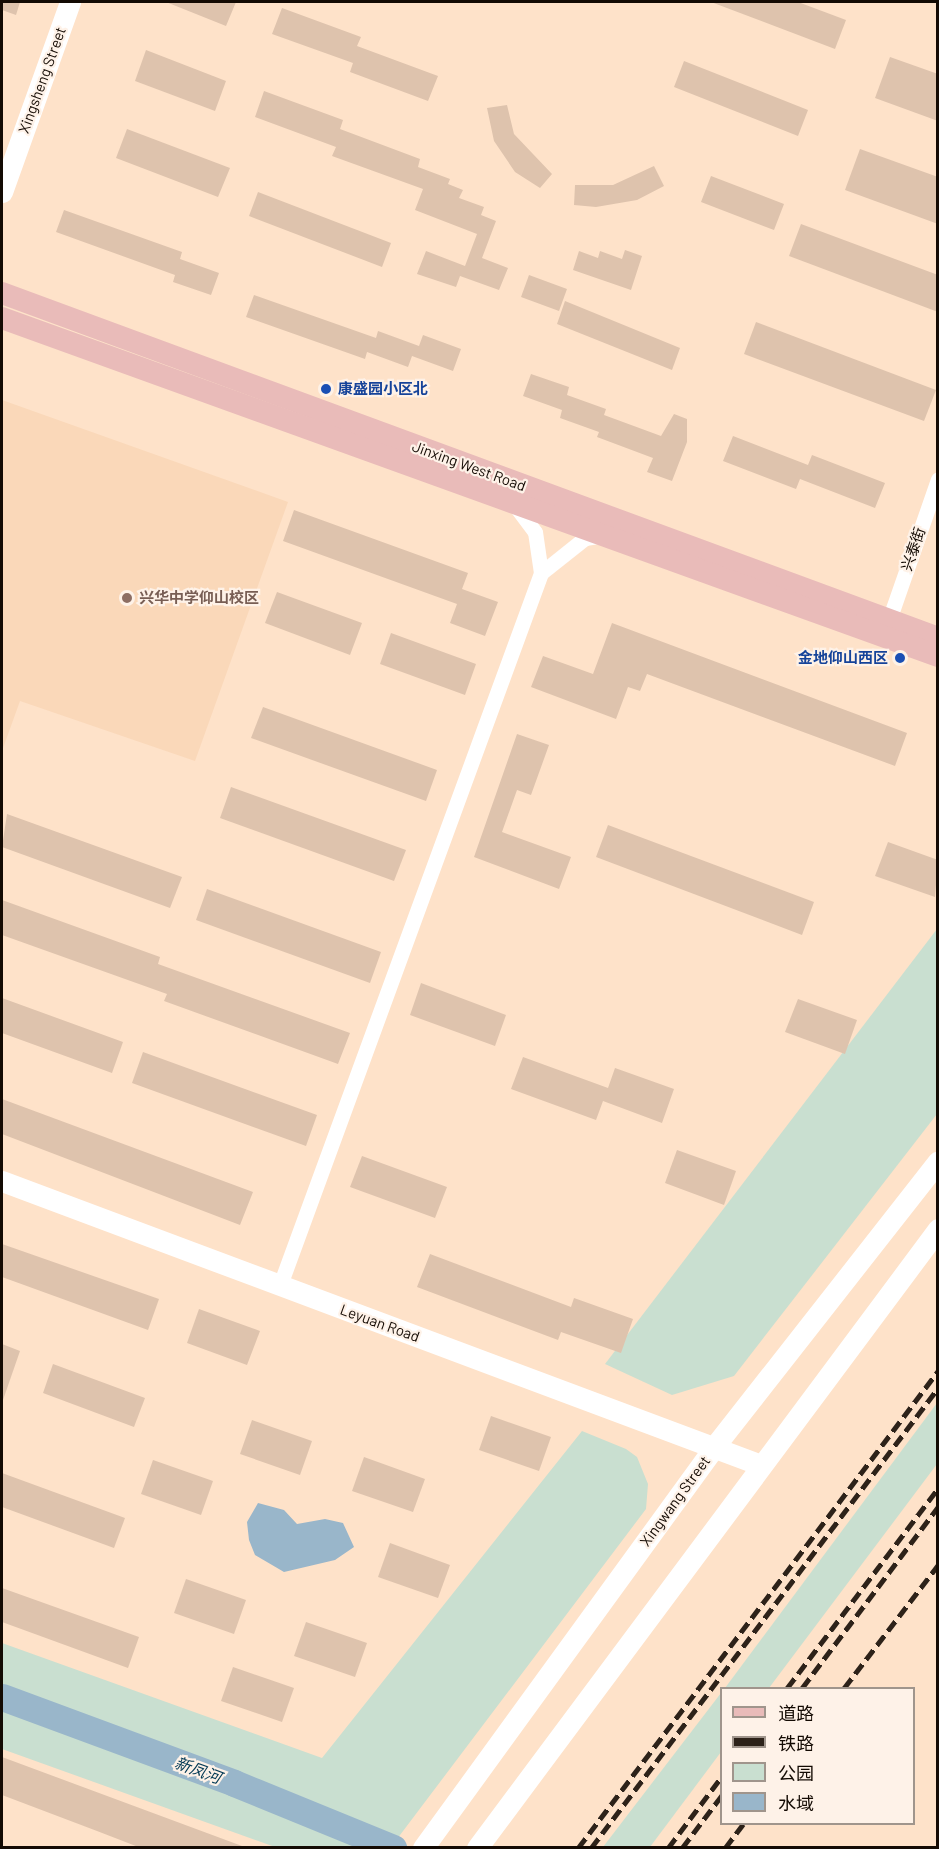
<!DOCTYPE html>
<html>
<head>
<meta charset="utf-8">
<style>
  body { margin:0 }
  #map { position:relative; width:939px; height:1849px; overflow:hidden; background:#fee2c9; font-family:Barlow,"Noto Sans SC",sans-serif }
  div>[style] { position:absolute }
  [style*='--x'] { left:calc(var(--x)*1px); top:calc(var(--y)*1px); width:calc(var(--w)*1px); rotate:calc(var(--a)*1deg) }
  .built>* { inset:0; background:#fad8b9 }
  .green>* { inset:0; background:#c9dfd0 }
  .water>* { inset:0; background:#99b6ca }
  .river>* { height:27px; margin:-13.5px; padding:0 13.5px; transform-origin:13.5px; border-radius:13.5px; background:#99b6ca }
  .building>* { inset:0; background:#dec3ad }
  .street>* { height:15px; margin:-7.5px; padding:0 7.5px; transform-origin:7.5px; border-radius:7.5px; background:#fff }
  .secondary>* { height:21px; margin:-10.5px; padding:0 10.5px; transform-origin:10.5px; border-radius:10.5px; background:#fff }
  .primary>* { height:22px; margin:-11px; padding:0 11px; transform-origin:11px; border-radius:11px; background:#e9bbb9 }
  .rail>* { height:4.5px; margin-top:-2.25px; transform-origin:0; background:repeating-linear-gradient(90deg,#2d2219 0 12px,transparent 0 18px) }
  .dots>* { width:16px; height:16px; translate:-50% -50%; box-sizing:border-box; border:3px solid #fef2e8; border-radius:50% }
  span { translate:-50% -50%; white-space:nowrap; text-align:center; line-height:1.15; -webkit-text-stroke:4.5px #fef2e8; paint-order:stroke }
  .street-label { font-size:15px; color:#130a03 }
  .transit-label { font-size:15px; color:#164399; font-weight:700 }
  .left { translate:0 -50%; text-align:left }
  .right { translate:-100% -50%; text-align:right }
  .education-label { font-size:15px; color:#785e54; font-weight:700 }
  .water-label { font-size:16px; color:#003854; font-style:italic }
  .frame { position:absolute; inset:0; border:3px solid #130a03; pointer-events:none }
  .legend { position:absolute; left:720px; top:1687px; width:195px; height:138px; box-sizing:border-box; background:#fef2e8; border:2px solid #a0958c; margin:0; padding:8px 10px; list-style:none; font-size:18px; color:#130a03 }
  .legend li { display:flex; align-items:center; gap:12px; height:30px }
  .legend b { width:30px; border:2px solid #a0958c }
</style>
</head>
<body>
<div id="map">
  <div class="built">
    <div style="clip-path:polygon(2px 400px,288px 502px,195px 761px,20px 701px,2px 751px)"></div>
  </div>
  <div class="green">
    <div style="clip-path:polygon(937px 929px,937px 1114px,734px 1376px,672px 1395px,605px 1364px)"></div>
    <div style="clip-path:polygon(937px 1403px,937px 1464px,769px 1688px,725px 1688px)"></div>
    <div style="clip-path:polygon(582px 1431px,626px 1449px,637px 1457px,648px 1484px,646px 1509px,391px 1847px,275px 1847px,2px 1749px,2px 1643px,322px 1758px)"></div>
    <div style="clip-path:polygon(721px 1693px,721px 1752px,650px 1847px,603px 1847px)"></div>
  </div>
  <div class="water">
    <div style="clip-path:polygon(258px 1503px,284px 1510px,297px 1524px,325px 1519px,343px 1523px,354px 1547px,335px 1560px,284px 1572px,255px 1555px,249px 1540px,247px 1522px)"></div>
  </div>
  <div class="river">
    <div style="--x:2;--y:1697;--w:247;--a:20.3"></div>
    <div style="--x:234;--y:1783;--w:172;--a:22.2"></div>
  </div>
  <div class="building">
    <div style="clip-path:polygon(2px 2px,20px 2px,16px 15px,2px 10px)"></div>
    <div style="clip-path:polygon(166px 2px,236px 2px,226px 26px)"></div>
    <div style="clip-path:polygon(711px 2px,798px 2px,846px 20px,835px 49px)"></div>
    <div style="clip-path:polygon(282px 8px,361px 37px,357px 46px,438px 76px,428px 101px,350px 72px,353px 63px,272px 34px)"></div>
    <div style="clip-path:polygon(146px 50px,226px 81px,215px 111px,135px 81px)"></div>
    <div style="clip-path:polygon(890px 57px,938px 74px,938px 121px,875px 98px)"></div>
    <div style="clip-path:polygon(684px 61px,808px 110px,798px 136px,674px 87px)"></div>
    <div style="clip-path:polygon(264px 91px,343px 120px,340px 129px,420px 159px,418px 167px,450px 179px,448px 184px,463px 190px,459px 198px,484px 207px,481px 215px,496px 221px,482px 258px,508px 268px,499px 290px,460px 276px,456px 287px,417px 274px,426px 251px,465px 266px,477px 234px,415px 210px,423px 189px,332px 156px,336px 147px,255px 117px)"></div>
    <div style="clip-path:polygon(507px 105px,514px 134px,552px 174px,540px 188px,515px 172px,494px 141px,487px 108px)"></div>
    <div style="clip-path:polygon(127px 129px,230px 168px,218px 197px,116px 158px)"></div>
    <div style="clip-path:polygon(860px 149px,938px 177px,938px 224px,845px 190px)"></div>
    <div style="clip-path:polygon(654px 166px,664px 186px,637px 200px,596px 207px,574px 205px,575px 185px,613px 185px)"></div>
    <div style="clip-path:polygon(711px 176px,784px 204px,774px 230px,701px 202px)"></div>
    <div style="clip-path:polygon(258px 192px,391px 243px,382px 267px,249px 216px)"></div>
    <div style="clip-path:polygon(64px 210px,182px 252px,180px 259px,219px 273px,211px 295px,173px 282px,175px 275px,56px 232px)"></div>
    <div style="clip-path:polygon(801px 224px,938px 275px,938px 312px,789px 256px)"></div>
    <div style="clip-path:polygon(625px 250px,642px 256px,631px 290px,573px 270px,579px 251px,598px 258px,600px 251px,622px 259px)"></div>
    <div style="clip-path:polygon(529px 275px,567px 289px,559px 311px,521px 297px)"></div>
    <div style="clip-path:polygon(254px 295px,376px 338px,378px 331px,419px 346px,423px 335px,461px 349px,453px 371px,412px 356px,408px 367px,367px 352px,365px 359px,246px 317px)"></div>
    <div style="clip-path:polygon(565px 301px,680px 348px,672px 370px,557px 324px)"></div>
    <div style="clip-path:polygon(756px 322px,936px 390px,924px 421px,744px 354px)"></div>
    <div style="clip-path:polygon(531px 374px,569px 387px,567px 395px,606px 409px,604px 415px,661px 436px,674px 414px,687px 419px,687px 442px,672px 481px,647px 472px,653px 458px,597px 437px,599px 432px,560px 418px,562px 410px,523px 396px)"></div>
    <div style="clip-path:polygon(733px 436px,808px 465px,812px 455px,885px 483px,875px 508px,800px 479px,796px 489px,723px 461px)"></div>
    <div style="clip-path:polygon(294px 510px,468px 573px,462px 589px,498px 602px,485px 636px,450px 623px,457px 604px,283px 541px)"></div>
    <div style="clip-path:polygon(277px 592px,362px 623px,350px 655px,265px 623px)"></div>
    <div style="clip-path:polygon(612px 623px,907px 733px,895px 766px,647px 674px,640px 691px,628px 687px,616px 719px,531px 687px,543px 656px,593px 674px)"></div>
    <div style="clip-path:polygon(391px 633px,476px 664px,465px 695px,380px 664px)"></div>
    <div style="clip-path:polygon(263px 707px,437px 770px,426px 801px,251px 738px)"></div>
    <div style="clip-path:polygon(517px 734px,549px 745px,531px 795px,517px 790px,502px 832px,571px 857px,559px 889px,474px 857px)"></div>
    <div style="clip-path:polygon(231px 787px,406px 850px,394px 881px,220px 818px)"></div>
    <div style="clip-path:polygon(7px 814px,182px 877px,170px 908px,2px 847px)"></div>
    <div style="clip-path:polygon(608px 825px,814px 902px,802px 935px,596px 857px)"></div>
    <div style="clip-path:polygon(888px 842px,938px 860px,935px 897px,875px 876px)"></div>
    <div style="clip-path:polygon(207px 889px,381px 952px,370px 983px,196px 920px)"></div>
    <div style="clip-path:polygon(2px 900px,160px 957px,158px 964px,350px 1033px,338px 1064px,164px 1001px,167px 994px,2px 935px)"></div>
    <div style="clip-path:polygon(421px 983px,506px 1015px,495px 1046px,410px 1015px)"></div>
    <div style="clip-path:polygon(2px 998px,123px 1042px,112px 1073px,2px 1033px)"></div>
    <div style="clip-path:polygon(798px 999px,857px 1020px,845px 1054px,785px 1032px)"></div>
    <div style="clip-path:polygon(143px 1052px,317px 1115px,306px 1146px,132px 1083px)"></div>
    <div style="clip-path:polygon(523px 1057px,608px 1088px,615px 1068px,674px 1089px,662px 1123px,603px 1101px,596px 1120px,511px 1089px)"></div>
    <div style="clip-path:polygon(2px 1099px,253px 1192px,240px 1225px,2px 1134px)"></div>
    <div style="clip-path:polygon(677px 1150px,736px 1171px,724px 1205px,665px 1183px)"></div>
    <div style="clip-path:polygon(362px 1156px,447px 1187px,435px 1218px,350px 1187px)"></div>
    <div style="clip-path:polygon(2px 1244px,159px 1299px,148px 1330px,2px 1277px)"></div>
    <div style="clip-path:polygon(430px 1254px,571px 1307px,574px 1298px,633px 1319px,621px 1353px,561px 1332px,558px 1340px,417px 1287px)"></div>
    <div style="clip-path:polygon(199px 1309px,260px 1331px,247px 1365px,187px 1343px)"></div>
    <div style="clip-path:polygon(2px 1344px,20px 1351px,3px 1400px,2px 1399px)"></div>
    <div style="clip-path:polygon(53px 1364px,145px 1398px,134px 1427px,43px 1393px)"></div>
    <div style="clip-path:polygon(491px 1416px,551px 1437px,539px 1471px,479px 1450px)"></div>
    <div style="clip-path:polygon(252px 1420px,312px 1441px,300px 1475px,240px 1454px)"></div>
    <div style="clip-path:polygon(364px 1457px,425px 1479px,413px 1512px,352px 1491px)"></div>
    <div style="clip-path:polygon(153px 1460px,213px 1481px,201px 1515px,141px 1494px)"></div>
    <div style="clip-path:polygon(2px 1473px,125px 1518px,114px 1548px,2px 1507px)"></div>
    <div style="clip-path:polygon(390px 1543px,450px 1565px,438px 1598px,378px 1577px)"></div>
    <div style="clip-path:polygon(186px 1579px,246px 1600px,234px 1634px,174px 1613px)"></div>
    <div style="clip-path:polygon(2px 1588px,139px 1637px,128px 1668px,2px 1622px)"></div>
    <div style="clip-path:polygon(306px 1622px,367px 1643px,355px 1677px,294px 1656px)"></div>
    <div style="clip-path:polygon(233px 1667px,294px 1688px,282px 1722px,221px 1701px)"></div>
    <div style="clip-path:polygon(2px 1757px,242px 1846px,242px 1848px,141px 1848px,97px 1831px,2px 1795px)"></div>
  </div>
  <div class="street">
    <div style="--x:541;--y:573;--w:56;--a:-38.5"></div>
    <div style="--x:585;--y:538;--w:15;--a:-8"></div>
    <div style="--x:889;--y:620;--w:149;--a:-70.8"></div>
    <div style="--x:280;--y:1285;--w:758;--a:-69.87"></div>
    <div style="--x:541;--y:573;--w:41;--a:-98.3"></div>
    <div style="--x:535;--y:532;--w:34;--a:-127"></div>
  </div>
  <div class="secondary">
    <div style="--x:2;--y:192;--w:202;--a:-70.3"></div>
    <div style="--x:2;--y:1181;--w:807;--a:20.52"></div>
    <div style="--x:423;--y:1848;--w:495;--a:-54"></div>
    <div style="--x:714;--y:1447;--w:363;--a:-51.9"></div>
    <div style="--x:477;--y:1848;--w:772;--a:-53.32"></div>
  </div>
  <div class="primary">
    <div style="--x:2;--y:293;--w:998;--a:20.23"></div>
    <div style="--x:2;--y:318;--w:995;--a:19.86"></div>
  </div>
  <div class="rail">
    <div style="--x:787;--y:1688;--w:251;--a:-52.9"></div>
    <div style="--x:802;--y:1688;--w:226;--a:-53.1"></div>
    <div style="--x:844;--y:1688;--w:155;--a:-52.6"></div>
    <div style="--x:578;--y:1848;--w:598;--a:-52.96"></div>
    <div style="--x:591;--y:1848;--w:576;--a:-52.97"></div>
    <div style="--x:668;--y:1848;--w:90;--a:-53.1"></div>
    <div style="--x:682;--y:1848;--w:66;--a:-53"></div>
    <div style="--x:725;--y:1848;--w:30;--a:-53"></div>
  </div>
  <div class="dots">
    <div style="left:326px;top:389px;background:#1a4fb4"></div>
    <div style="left:127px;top:598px;background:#8d6e63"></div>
    <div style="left:900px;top:658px;background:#1a4fb4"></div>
  </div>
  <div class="street-label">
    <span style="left:42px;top:80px;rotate:-70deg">Xingsheng Street</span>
    <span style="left:469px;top:466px;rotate:20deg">Jinxing West Road</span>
    <span style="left:913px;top:549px;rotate:-71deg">兴泰街</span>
    <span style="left:380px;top:1323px;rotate:20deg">Leyuan Road</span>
    <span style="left:675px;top:1501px;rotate:-54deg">Xingwang Street</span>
  </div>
  <div class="transit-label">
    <span class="left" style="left:338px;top:389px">康盛园小区北</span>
    <span class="right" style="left:888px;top:658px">金地仰山西区</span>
  </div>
  <div class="education-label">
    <span class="left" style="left:139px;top:598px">兴华中学仰山校区</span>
  </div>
  <div class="water-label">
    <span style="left:198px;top:1770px;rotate:20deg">新凤河</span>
  </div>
  <div class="frame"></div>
  <ul class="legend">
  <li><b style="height:8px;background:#e9bbb9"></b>道路</li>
  <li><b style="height:8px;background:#2d2219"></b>铁路</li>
  <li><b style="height:16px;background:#c9dfd0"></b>公园</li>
  <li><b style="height:16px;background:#99b6ca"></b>水域</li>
  </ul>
</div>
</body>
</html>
